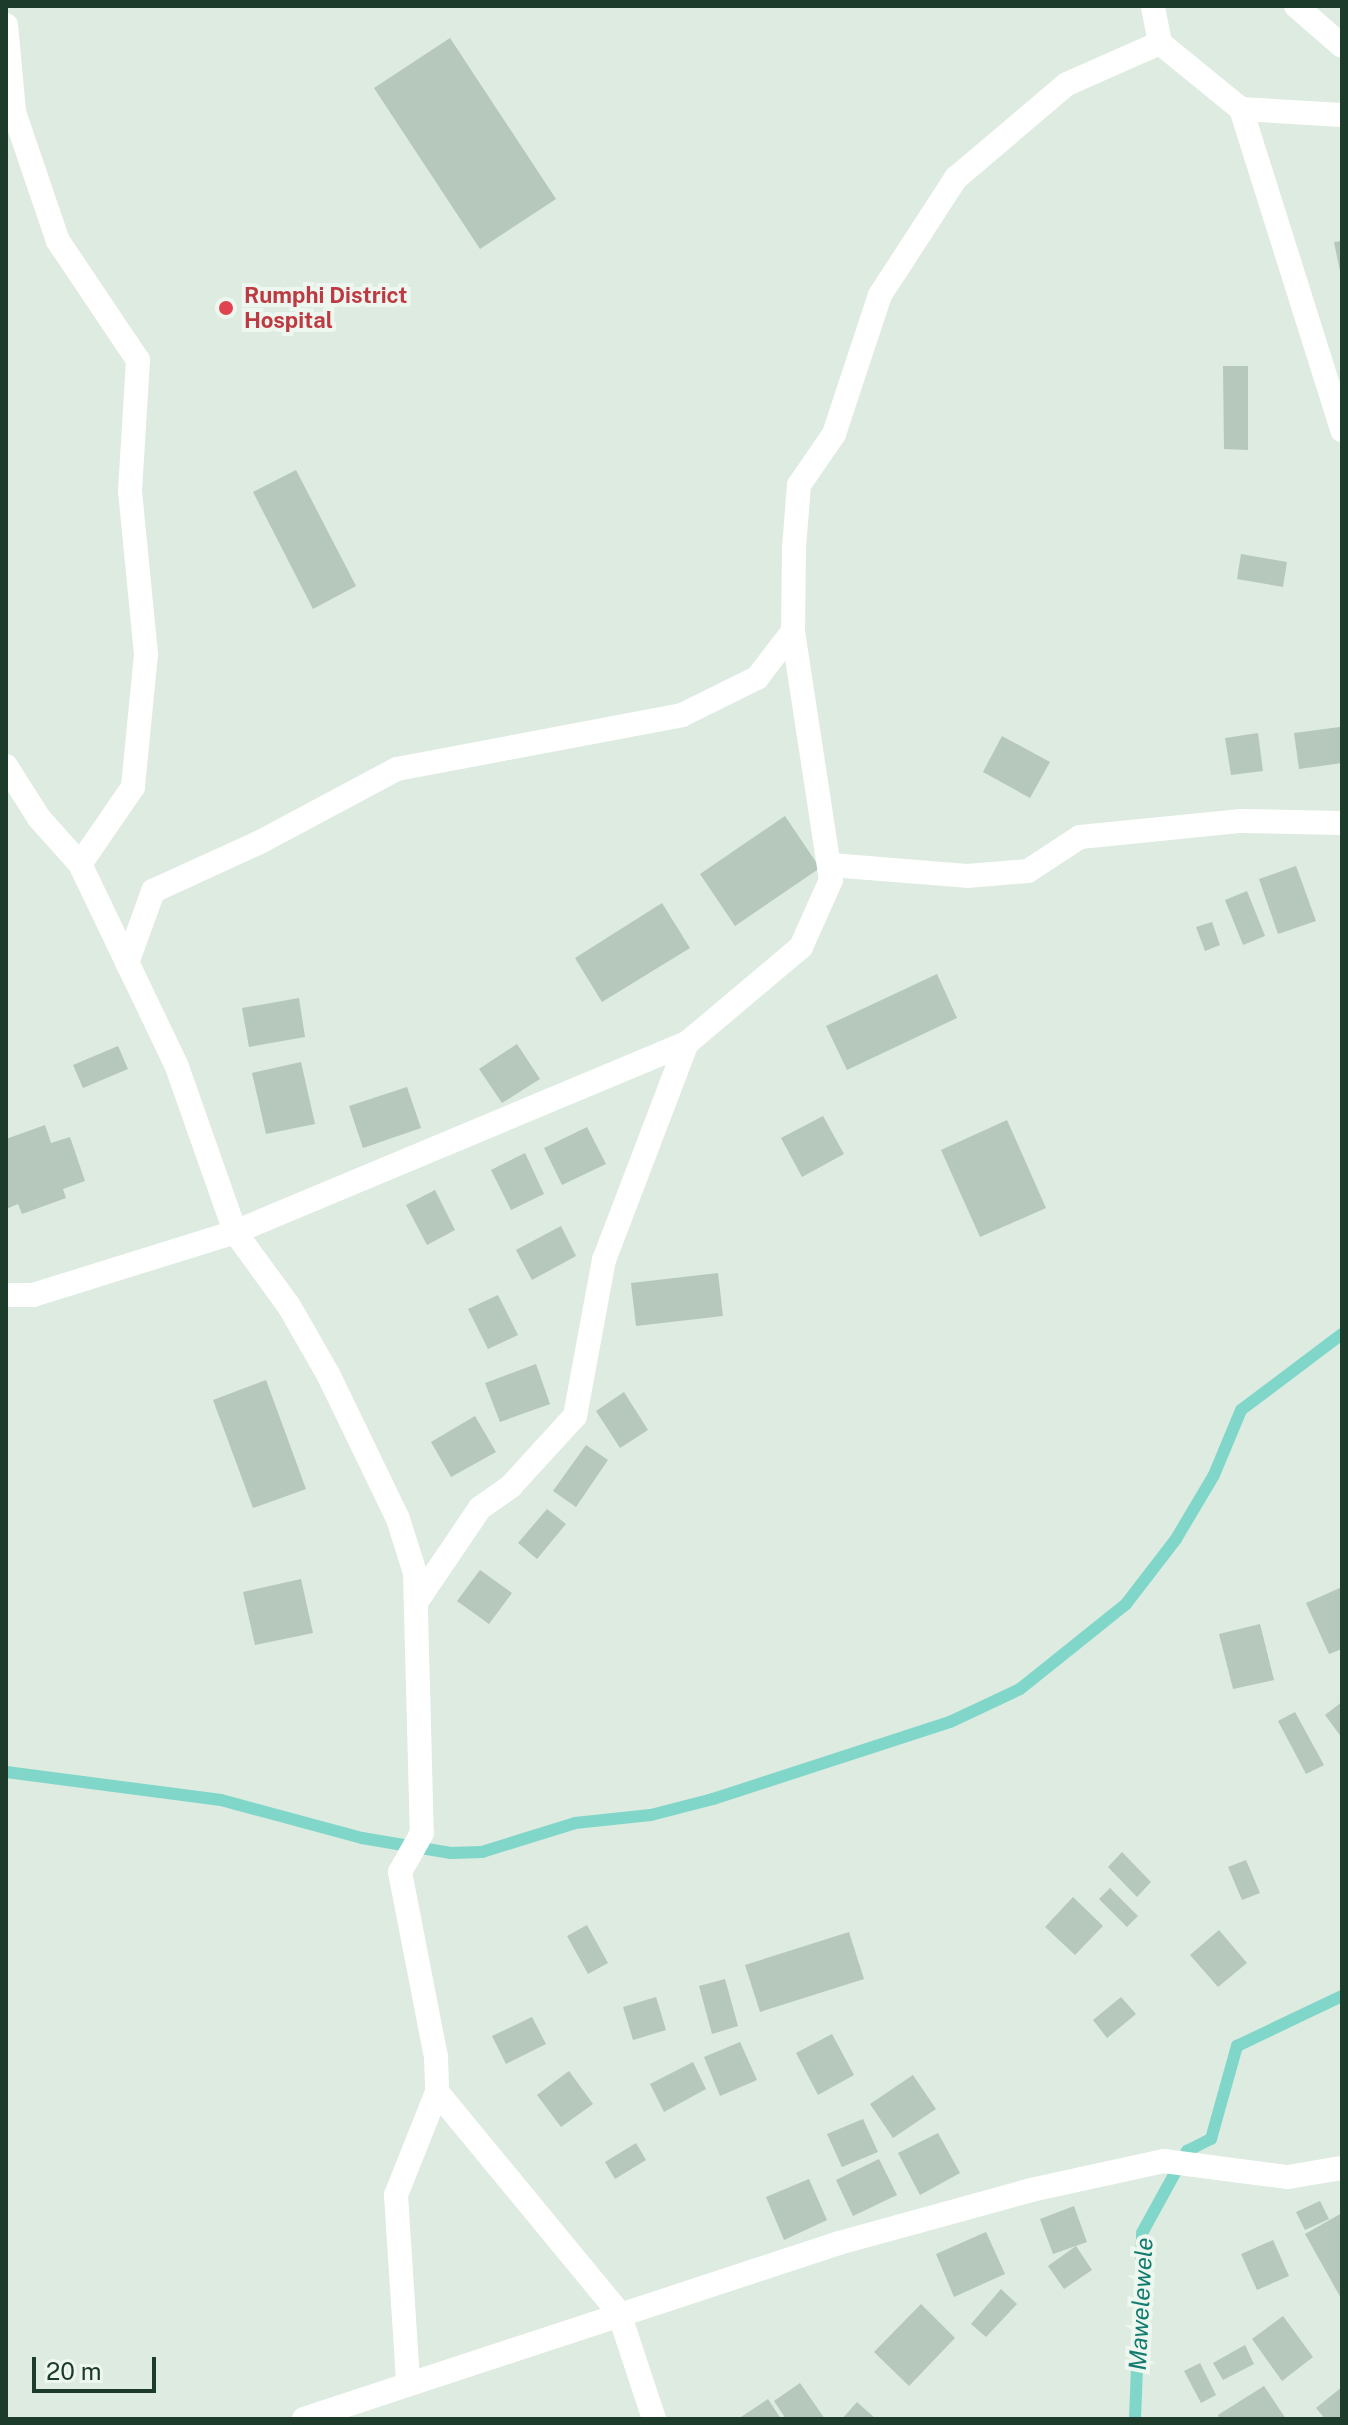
<!DOCTYPE html>
<html>
<head>
<meta charset="utf-8">
<style>
  body { margin:0 }
  #map { position:relative; width:1348px; height:2425px; overflow:hidden; background:#ddebe0; font-family:"Public Sans",sans-serif }
  div>[style] { position:absolute }
  [style*='--x'] { left:calc(var(--x)*1px); top:calc(var(--y)*1px); width:calc(var(--w)*1px); rotate:calc(var(--a)*1deg) }
  .stream>* { height:12px; margin:-6px; padding:0 6px; transform-origin:6px; border-radius:6px; background:#7fd6c9 }
  .building>* { inset:0; background:#b5c8bb }
  .street>* { height:24px; margin:-12px; padding:0 12px; transform-origin:12px; border-radius:12px; background:#fff }
  .dots>* { width:22px; height:22px; translate:-50% -50%; box-sizing:border-box; border:4px solid #edf7ef; border-radius:50% }
  span { translate:-50% -50%; white-space:nowrap; text-align:center; line-height:1.15; -webkit-text-stroke:8px #edf7ef; paint-order:stroke }
  .health-label { font-size:22px; color:#be3a42; font-weight:700 }
  .left { translate:0 -50%; text-align:left }
  .water-label { font-size:24px; color:#137c6e; font-style:italic }
  .frame { position:absolute; inset:0; border:8px solid #1d3b2a; pointer-events:none }
  .scale { position:absolute; left:32px; top:2357px; width:124px; height:36px; box-sizing:border-box; border:4px solid #1d3b2a; border-top:0; padding-left:10px; font-size:24px; line-height:28px; white-space:nowrap; color:#1d3b2a; -webkit-text-stroke:6px #edf7ef; paint-order:stroke }
</style>
</head>
<body>
<div id="map">
  <div class="stream">
    <div style="--x:6;--y:1772;--w:217;--a:7.4"></div>
    <div style="--x:221;--y:1800;--w:146;--a:15.1"></div>
    <div style="--x:362;--y:1838;--w:90;--a:9.6"></div>
    <div style="--x:451;--y:1853;--w:31;--a:-2"></div>
    <div style="--x:482;--y:1852;--w:97;--a:-17.3"></div>
    <div style="--x:575;--y:1823;--w:76;--a:-6"></div>
    <div style="--x:651;--y:1815;--w:64;--a:-14.5"></div>
    <div style="--x:713;--y:1799;--w:249;--a:-18"></div>
    <div style="--x:950;--y:1722;--w:77;--a:-25.2"></div>
    <div style="--x:1020;--y:1689;--w:136;--a:-38.7"></div>
    <div style="--x:1126;--y:1604;--w:82;--a:-52.4"></div>
    <div style="--x:1176;--y:1539;--w:74;--a:-59.3"></div>
    <div style="--x:1214;--y:1475;--w:70;--a:-67.4"></div>
    <div style="--x:1241;--y:1410;--w:126;--a:-37"></div>
    <div style="--x:1135;--y:2419;--w:186;--a:-87.8"></div>
    <div style="--x:1142;--y:2233;--w:94;--a:-61.2"></div>
    <div style="--x:1187;--y:2151;--w:27;--a:-27"></div>
    <div style="--x:1211;--y:2139;--w:97;--a:-74.4"></div>
    <div style="--x:1237;--y:2046;--w:116;--a:-25.5"></div>
  </div>
  <div class="building">
    <div style="clip-path:polygon(450px 38px,556px 199px,480px 249px,374px 88px)"></div>
    <div style="clip-path:polygon(1342px 241px,1342px 276px,1341px 276px,1334px 242px)"></div>
    <div style="clip-path:polygon(1223px 366px,1248px 366px,1248px 450px,1224px 449px)"></div>
    <div style="clip-path:polygon(296px 470px,356px 586px,313px 609px,253px 492px)"></div>
    <div style="clip-path:polygon(1241px 554px,1287px 562px,1283px 587px,1237px 579px)"></div>
    <div style="clip-path:polygon(1340px 727px,1342px 763px,1299px 769px,1294px 733px)"></div>
    <div style="clip-path:polygon(1258px 733px,1263px 771px,1231px 775px,1225px 738px)"></div>
    <div style="clip-path:polygon(1002px 736px,1050px 762px,1030px 798px,983px 772px)"></div>
    <div style="clip-path:polygon(785px 816px,820px 868px,735px 926px,700px 874px)"></div>
    <div style="clip-path:polygon(1296px 866px,1316px 921px,1278px 934px,1259px 879px)"></div>
    <div style="clip-path:polygon(1247px 891px,1265px 936px,1243px 945px,1225px 900px)"></div>
    <div style="clip-path:polygon(662px 903px,690px 948px,602px 1002px,575px 958px)"></div>
    <div style="clip-path:polygon(1212px 922px,1220px 945px,1205px 951px,1196px 927px)"></div>
    <div style="clip-path:polygon(937px 974px,957px 1018px,847px 1070px,826px 1026px)"></div>
    <div style="clip-path:polygon(299px 998px,305px 1037px,249px 1047px,242px 1008px)"></div>
    <div style="clip-path:polygon(517px 1044px,540px 1079px,502px 1103px,479px 1069px)"></div>
    <div style="clip-path:polygon(118px 1046px,128px 1069px,83px 1088px,73px 1065px)"></div>
    <div style="clip-path:polygon(301px 1062px,315px 1124px,266px 1134px,252px 1073px)"></div>
    <div style="clip-path:polygon(407px 1087px,421px 1128px,363px 1148px,349px 1106px)"></div>
    <div style="clip-path:polygon(823px 1116px,844px 1154px,802px 1177px,781px 1138px)"></div>
    <div style="clip-path:polygon(1007px 1120px,1046px 1208px,980px 1237px,941px 1150px)"></div>
    <div style="clip-path:polygon(45px 1125px,51px 1143px,70px 1137px,85px 1181px,63px 1189px,66px 1198px,22px 1214px,18px 1204px,6px 1209px,6px 1139px)"></div>
    <div style="clip-path:polygon(587px 1127px,606px 1164px,562px 1185px,544px 1148px)"></div>
    <div style="clip-path:polygon(525px 1153px,544px 1194px,511px 1210px,491px 1170px)"></div>
    <div style="clip-path:polygon(435px 1190px,455px 1230px,427px 1245px,406px 1205px)"></div>
    <div style="clip-path:polygon(561px 1226px,576px 1256px,532px 1280px,516px 1250px)"></div>
    <div style="clip-path:polygon(718px 1273px,723px 1316px,636px 1326px,631px 1283px)"></div>
    <div style="clip-path:polygon(498px 1295px,518px 1335px,488px 1349px,468px 1309px)"></div>
    <div style="clip-path:polygon(536px 1364px,550px 1404px,500px 1422px,485px 1383px)"></div>
    <div style="clip-path:polygon(266px 1380px,306px 1489px,253px 1508px,213px 1400px)"></div>
    <div style="clip-path:polygon(624px 1392px,648px 1430px,620px 1448px,596px 1411px)"></div>
    <div style="clip-path:polygon(475px 1416px,496px 1452px,451px 1477px,431px 1442px)"></div>
    <div style="clip-path:polygon(586px 1445px,608px 1460px,576px 1507px,553px 1491px)"></div>
    <div style="clip-path:polygon(547px 1509px,566px 1524px,537px 1559px,518px 1543px)"></div>
    <div style="clip-path:polygon(480px 1570px,512px 1593px,489px 1624px,457px 1601px)"></div>
    <div style="clip-path:polygon(301px 1579px,313px 1633px,255px 1645px,243px 1592px)"></div>
    <div style="clip-path:polygon(1342px 1587px,1342px 1649px,1329px 1654px,1306px 1603px)"></div>
    <div style="clip-path:polygon(1260px 1624px,1274px 1680px,1233px 1689px,1219px 1634px)"></div>
    <div style="clip-path:polygon(1342px 1702px,1342px 1738px,1325px 1715px)"></div>
    <div style="clip-path:polygon(1295px 1712px,1324px 1765px,1306px 1774px,1278px 1721px)"></div>
    <div style="clip-path:polygon(1122px 1852px,1151px 1882px,1137px 1897px,1108px 1867px)"></div>
    <div style="clip-path:polygon(1246px 1860px,1260px 1893px,1242px 1900px,1228px 1867px)"></div>
    <div style="clip-path:polygon(1110px 1888px,1138px 1916px,1127px 1927px,1099px 1899px)"></div>
    <div style="clip-path:polygon(1073px 1897px,1103px 1926px,1075px 1955px,1045px 1927px)"></div>
    <div style="clip-path:polygon(587px 1925px,608px 1963px,588px 1974px,567px 1936px)"></div>
    <div style="clip-path:polygon(1219px 1930px,1247px 1963px,1218px 1987px,1190px 1955px)"></div>
    <div style="clip-path:polygon(849px 1932px,864px 1979px,760px 2012px,745px 1965px)"></div>
    <div style="clip-path:polygon(725px 1979px,738px 2026px,712px 2034px,699px 1986px)"></div>
    <div style="clip-path:polygon(656px 1997px,666px 2030px,633px 2040px,623px 2007px)"></div>
    <div style="clip-path:polygon(1121px 1997px,1136px 2014px,1107px 2038px,1093px 2020px)"></div>
    <div style="clip-path:polygon(532px 2017px,546px 2044px,506px 2064px,492px 2036px)"></div>
    <div style="clip-path:polygon(832px 2034px,854px 2075px,818px 2095px,796px 2053px)"></div>
    <div style="clip-path:polygon(740px 2042px,757px 2080px,720px 2096px,704px 2057px)"></div>
    <div style="clip-path:polygon(693px 2062px,706px 2089px,664px 2112px,650px 2084px)"></div>
    <div style="clip-path:polygon(569px 2071px,593px 2104px,561px 2127px,537px 2095px)"></div>
    <div style="clip-path:polygon(913px 2075px,936px 2109px,893px 2138px,870px 2104px)"></div>
    <div style="clip-path:polygon(863px 2119px,878px 2152px,842px 2167px,827px 2134px)"></div>
    <div style="clip-path:polygon(938px 2133px,960px 2173px,920px 2195px,898px 2153px)"></div>
    <div style="clip-path:polygon(636px 2143px,646px 2160px,615px 2179px,605px 2162px)"></div>
    <div style="clip-path:polygon(879px 2159px,897px 2195px,853px 2216px,836px 2180px)"></div>
    <div style="clip-path:polygon(809px 2179px,827px 2220px,784px 2240px,766px 2197px)"></div>
    <div style="clip-path:polygon(1320px 2201px,1329px 2219px,1305px 2230px,1296px 2212px)"></div>
    <div style="clip-path:polygon(1074px 2206px,1087px 2242px,1053px 2254px,1040px 2219px)"></div>
    <div style="clip-path:polygon(1342px 2213px,1342px 2300px,1305px 2234px)"></div>
    <div style="clip-path:polygon(986px 2232px,1005px 2274px,954px 2297px,936px 2254px)"></div>
    <div style="clip-path:polygon(1273px 2240px,1289px 2276px,1257px 2290px,1241px 2254px)"></div>
    <div style="clip-path:polygon(1076px 2246px,1092px 2270px,1064px 2289px,1048px 2266px)"></div>
    <div style="clip-path:polygon(1001px 2289px,1017px 2304px,986px 2337px,971px 2324px)"></div>
    <div style="clip-path:polygon(921px 2304px,955px 2338px,909px 2386px,874px 2352px)"></div>
    <div style="clip-path:polygon(1283px 2316px,1313px 2357px,1282px 2381px,1252px 2339px)"></div>
    <div style="clip-path:polygon(1245px 2345px,1254px 2364px,1223px 2380px,1213px 2363px)"></div>
    <div style="clip-path:polygon(1200px 2363px,1216px 2395px,1201px 2403px,1184px 2371px)"></div>
    <div style="clip-path:polygon(800px 2383px,825px 2419px,786px 2419px,774px 2401px)"></div>
    <div style="clip-path:polygon(1264px 2386px,1286px 2419px,1220px 2419px,1218px 2415px)"></div>
    <div style="clip-path:polygon(1342px 2387px,1342px 2419px,1325px 2419px,1316px 2408px)"></div>
    <div style="clip-path:polygon(768px 2399px,781px 2419px,738px 2419px)"></div>
    <div style="clip-path:polygon(857px 2402px,876px 2419px,842px 2419px)"></div>
  </div>
  <div class="street">
    <div style="--x:1296;--y:6;--w:61;--a:41"></div>
    <div style="--x:6;--y:25;--w:87;--a:84.7"></div>
    <div style="--x:14;--y:112;--w:136;--a:71.2"></div>
    <div style="--x:58;--y:241;--w:143;--a:56.1"></div>
    <div style="--x:138;--y:360;--w:131;--a:93.5"></div>
    <div style="--x:130;--y:491;--w:164;--a:84.4"></div>
    <div style="--x:146;--y:654;--w:134;--a:95.6"></div>
    <div style="--x:133;--y:787;--w:93;--a:124.5"></div>
    <div style="--x:1160;--y:43;--w:104;--a:39.2"></div>
    <div style="--x:1241;--y:109;--w:337;--a:72.5"></div>
    <div style="--x:1241;--y:109;--w:101;--a:3.4"></div>
    <div style="--x:6;--y:766;--w:62;--a:57.6"></div>
    <div style="--x:39;--y:818;--w:62;--a:48.3"></div>
    <div style="--x:80;--y:864;--w:222;--a:64.4"></div>
    <div style="--x:176;--y:1064;--w:178;--a:70.6"></div>
    <div style="--x:235;--y:1232;--w:92;--a:53.9"></div>
    <div style="--x:289;--y:1306;--w:78;--a:60.2"></div>
    <div style="--x:328;--y:1374;--w:161;--a:64.2"></div>
    <div style="--x:398;--y:1519;--w:57;--a:72.5"></div>
    <div style="--x:415;--y:1573;--w:260;--a:88.5"></div>
    <div style="--x:422;--y:1833;--w:45;--a:119.4"></div>
    <div style="--x:400;--y:1872;--w:188;--a:79"></div>
    <div style="--x:436;--y:2057;--w:35;--a:88"></div>
    <div style="--x:437;--y:2092;--w:111;--a:111.7"></div>
    <div style="--x:396;--y:2195;--w:187;--a:86.3"></div>
    <div style="--x:831;--y:865;--w:136;--a:4.6"></div>
    <div style="--x:967;--y:876;--w:61;--a:-4.7"></div>
    <div style="--x:1028;--y:871;--w:62;--a:-33.2"></div>
    <div style="--x:1080;--y:837;--w:162;--a:-5.7"></div>
    <div style="--x:1241;--y:821;--w:101;--a:1.1"></div>
    <div style="--x:127;--y:963;--w:77;--a:-70.1"></div>
    <div style="--x:153;--y:891;--w:120;--a:-24.6"></div>
    <div style="--x:262;--y:841;--w:153;--a:-28.1"></div>
    <div style="--x:397;--y:769;--w:290;--a:-10.7"></div>
    <div style="--x:682;--y:715;--w:84;--a:-26.3"></div>
    <div style="--x:757;--y:678;--w:59;--a:-52.5"></div>
    <div style="--x:6;--y:1295;--w:27;--a:0"></div>
    <div style="--x:33;--y:1295;--w:212;--a:-17.3"></div>
    <div style="--x:235;--y:1232;--w:490;--a:-22.7"></div>
    <div style="--x:417;--y:1601;--w:112;--a:-55.9"></div>
    <div style="--x:480;--y:1508;--w:38;--a:-35"></div>
    <div style="--x:511;--y:1486;--w:95;--a:-47.6"></div>
    <div style="--x:575;--y:1416;--w:159;--a:-79.5"></div>
    <div style="--x:604;--y:1260;--w:232;--a:-69.1"></div>
    <div style="--x:687;--y:1043;--w:149;--a:-40.1"></div>
    <div style="--x:801;--y:947;--w:73;--a:-65.9"></div>
    <div style="--x:831;--y:880;--w:252;--a:-98.7"></div>
    <div style="--x:793;--y:631;--w:83;--a:-89.3"></div>
    <div style="--x:794;--y:548;--w:63;--a:-85.5"></div>
    <div style="--x:799;--y:485;--w:62;--a:-55.5"></div>
    <div style="--x:834;--y:434;--w:146;--a:-71.7"></div>
    <div style="--x:880;--y:295;--w:140;--a:-57"></div>
    <div style="--x:956;--y:178;--w:145;--a:-40.3"></div>
    <div style="--x:1067;--y:84;--w:102;--a:-23.8"></div>
    <div style="--x:1160;--y:43;--w:38;--a:-101"></div>
    <div style="--x:437;--y:2092;--w:286;--a:50.5"></div>
    <div style="--x:619;--y:2313;--w:112;--a:71.7"></div>
    <div style="--x:304;--y:2419;--w:563;--a:-18.21"></div>
    <div style="--x:839;--y:2243;--w:199;--a:-15.4"></div>
    <div style="--x:1031;--y:2190;--w:136;--a:-12.3"></div>
    <div style="--x:1164;--y:2161;--w:125;--a:7.4"></div>
    <div style="--x:1288;--y:2177;--w:55;--a:-9.5"></div>
  </div>
  <div class="dots">
    <div style="left:226px;top:308px;background:#e0444e"></div>
  </div>
  <div class="health-label">
    <span class="left" style="left:244px;top:308px">Rumphi District<br>Hospital</span>
  </div>
  <div class="water-label">
    <span style="left:1141px;top:2304px;rotate:-87deg">Mawelewele</span>
  </div>
  <div class="frame"></div>
  <div class="scale">20 m</div>
</div>
</body>
</html>
